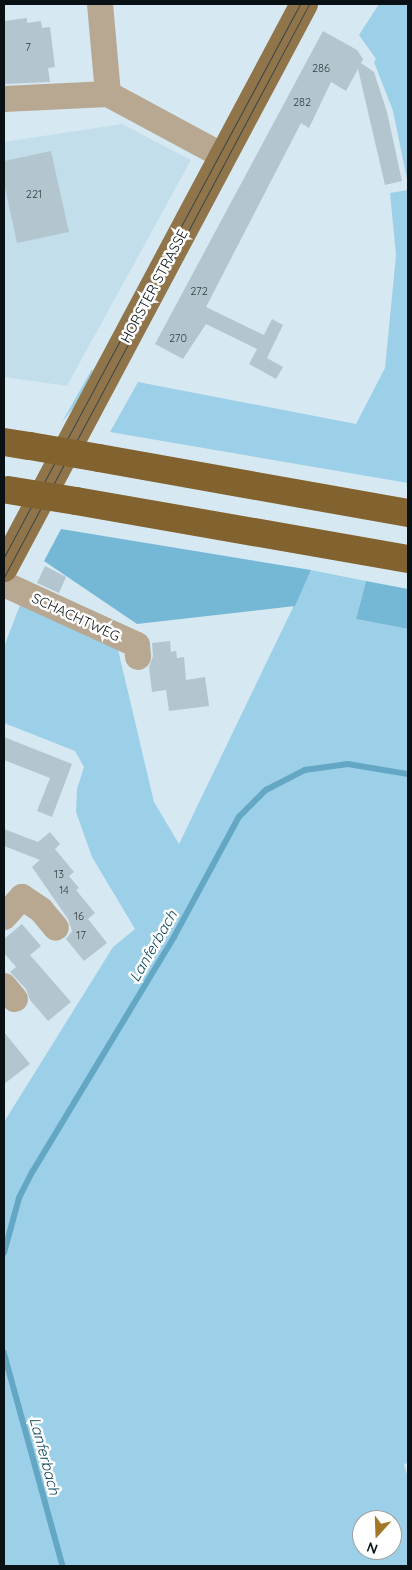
<!DOCTYPE html>
<html>
<head>
<meta charset="utf-8">
<style>
  body { margin:0 }
  #map { position:relative; width:412px; height:1570px; overflow:hidden; background:#d6e9f2; font-family:Quicksand,sans-serif }
  div>[style] { position:absolute }
  [style*='--x'] { left:calc(var(--x)*1px); top:calc(var(--y)*1px); width:calc(var(--w)*1px); rotate:calc(var(--a)*1deg) }
  .built>* { inset:0; background:#c3deeb }
  .green>* { inset:0; background:#9cd0e8 }
  .forest>* { inset:0; background:#75b8d6 }
  .stream>* { height:5.5px; margin:-2.75px; padding:0 2.75px; transform-origin:2.75px; border-radius:2.75px; background:#63a7c4 }
  .building>* { inset:0; background:#b3c6cf }
  .minor>* { height:26px; margin:-13px; padding:0 13px; transform-origin:13px; border-radius:13px; background:#b8a892 }
  .major>* { height:28px; margin:-14px; padding:0 14px; transform-origin:14px; border-radius:14px; background:#91754a }
  .highway>* { height:28px; margin:-14px; padding:0 14px; transform-origin:14px; border-radius:14px; background:#82622e }
  .tram>* { height:1px; margin:-0.5px; padding:0 0.5px; transform-origin:0.5px; border-radius:0.5px; background:#3b4549 }
  .highway-bridge>* { height:28px; margin:-14px; padding:0 14px; transform-origin:14px; border-radius:14px; background:#82622e }
  span { translate:-50% -50%; white-space:nowrap; text-align:center; line-height:1.15; -webkit-text-stroke:5px #fff; paint-order:stroke }
  .number-label { font-size:11px; color:#343e43 }
  .number-label span { -webkit-text-stroke-width:0 }
  .street-label { font-size:14px; color:#0a1114 }
  .water-label { font-size:15px; color:#084459; font-style:italic }
  .frame { position:absolute; inset:0; border:5px solid #0a1114; pointer-events:none }
  .north { position:absolute; left:352px; top:1510px; width:50px; height:50px; box-sizing:border-box; background:#fff; border:1px solid #9da0a1; border-radius:50%; rotate:200deg; font-size:14px; font-weight:700; line-height:20px; text-align:center; color:#0a1114 }
  .north::after { content:''; display:block; margin:auto; width:18px; height:22px; background:#a37628; clip-path:polygon(50% 0,100% 100%,50% 72%,0 100%) }
</style>
</head>
<body>
<div id="map">
  <div class="built">
    <div style="clip-path:polygon(122px 124px,191px 160px,67px 386px,4px 377px,4px 142px)"></div>
  </div>
  <div class="green">
    <div style="clip-path:polygon(379px 4px,408px 4px,408px 184px,393px 111px,374px 62px,376px 59px,359px 35px)"></div>
    <div style="clip-path:polygon(408px 190px,408px 483px,110px 432px,138px 382px,356px 424px,385px 368px,396px 255px,390px 193px)"></div>
    <div style="clip-path:polygon(92px 369px,94px 374px,82px 397px,62px 422px)"></div>
    <div style="clip-path:polygon(evenodd,311px 570px,366px 581px,356px 619px,408px 629px,408px 1463px,404px 1464px,408px 1478px,408px 1566px,4px 1566px,4px 1122px,113px 947px,135px 929px,92px 857px,76px 812px,77px 789px,84px 767px,75px 751px,4px 723px,4px 647px,23px 597px,116px 641px,154px 802px,179px 844px,311px 570px,362px 1520px,392px 1520px,392px 1550px,362px 1550px,362px 1520px)"></div>
  </div>
  <div class="forest">
    <div style="clip-path:polygon(61px 529px,311px 570px,295px 606px,137px 624px,44px 561px)"></div>
    <div style="clip-path:polygon(366px 581px,408px 589px,408px 629px,356px 619px)"></div>
  </div>
  <div class="stream">
    <div style="--x:4;--y:1253;--w:57;--a:-74.7"></div>
    <div style="--x:19;--y:1198;--w:30;--a:-63"></div>
    <div style="--x:33;--y:1171;--w:273;--a:-58.9"></div>
    <div style="--x:174;--y:937;--w:136;--a:-61.6"></div>
    <div style="--x:239;--y:817;--w:38;--a:-45"></div>
    <div style="--x:266;--y:790;--w:44;--a:-27.1"></div>
    <div style="--x:305;--y:770;--w:43;--a:-7.9"></div>
    <div style="--x:348;--y:764;--w:61;--a:9.5"></div>
    <div style="--x:4;--y:1352;--w:222;--a:74.6"></div>
  </div>
  <div class="building">
    <div style="clip-path:polygon(27px 18px,27px 23px,41px 21px,42px 28px,50px 27px,55px 67px,48px 68px,50px 82px,4px 84px,4px 21px)"></div>
    <div style="clip-path:polygon(323px 31px,357px 50px,363px 59px,361px 63px,374px 72px,387px 112px,402px 181px,385px 185px,358px 69px,346px 91px,331px 82px,309px 128px,301px 123px,206px 307px,264px 335px,272px 319px,283px 325px,267px 358px,283px 367px,276px 379px,249px 364px,257px 349px,206px 324px,183px 359px,155px 344px)"></div>
    <div style="clip-path:polygon(51px 151px,69px 232px,17px 243px,4px 183px,4px 161px)"></div>
    <div style="clip-path:polygon(45px 566px,66px 577px,59px 593px,37px 583px)"></div>
    <div style="clip-path:polygon(170px 641px,171px 652px,176px 651px,177px 658px,184px 657px,186px 680px,205px 677px,209px 706px,169px 711px,166px 690px,152px 692px,149px 667px,153px 656px,152px 643px)"></div>
    <div style="clip-path:polygon(4px 737px,72px 764px,52px 817px,37px 811px,50px 778px,4px 760px)"></div>
    <div style="clip-path:polygon(4px 829px,38px 842px,50px 832px,60px 844px,55px 849px,74px 872px,69px 876px,79px 888px,76px 890px,95px 913px,88px 919px,107px 943px,84px 961px,66px 939px,72px 931px,68px 919px,32px 867px,40px 860px,4px 846px)"></div>
    <div style="clip-path:polygon(22px 924px,41px 946px,30px 955px,71px 1002px,48px 1021px,30px 1000px,26px 989px,10px 972px,16px 967px,4px 953px,4px 939px)"></div>
    <div style="clip-path:polygon(4px 1032px,30px 1064px,4px 1084px)"></div>
  </div>
  <div class="minor">
    <div style="--x:100;--y:4;--w:90;--a:84.9"></div>
    <div style="--x:108;--y:94;--w:131;--a:28.3"></div>
    <div style="--x:4;--y:99;--w:104;--a:-2.8"></div>
    <div style="--x:4;--y:584;--w:146;--a:24.6"></div>
    <div style="--x:137;--y:645;--w:12;--a:85"></div>
    <div style="--x:4;--y:917;--w:27;--a:-48"></div>
    <div style="--x:22;--y:897;--w:23;--a:34"></div>
    <div style="--x:41;--y:910;--w:23;--a:50"></div>
    <div style="--x:4;--y:986;--w:17;--a:50"></div>
  </div>
  <div class="major">
    <div style="--x:4;--y:568;--w:639;--a:-61.99"></div>
  </div>
  <div class="highway">
    <div style="--x:4;--y:442;--w:26;--a:9"></div>
    <div style="--x:99;--y:458;--w:314;--a:10.1"></div>
    <div style="--x:76;--y:501;--w:337;--a:9.9"></div>
  </div>
  <div class="tram">
    <div style="--x:4;--y:557;--w:627;--a:-61.84"></div>
    <div style="--x:4;--y:577;--w:649;--a:-61.97"></div>
  </div>
  <div class="highway-bridge">
    <div style="--x:30;--y:446;--w:70;--a:9.9"></div>
    <div style="--x:8;--y:490;--w:69;--a:9.2"></div>
  </div>
  <div class="number-label">
    <span style="left:28px;top:47px">7</span>
    <span style="left:321px;top:68px">286</span>
    <span style="left:302px;top:102px">282</span>
    <span style="left:34px;top:194px">221</span>
    <span style="left:199px;top:291px">272</span>
    <span style="left:178px;top:338px">270</span>
    <span style="left:59px;top:874px">13</span>
    <span style="left:64px;top:890px">14</span>
    <span style="left:79px;top:916px">16</span>
    <span style="left:81px;top:935px">17</span>
  </div>
  <div class="street-label">
    <span style="left:154px;top:286px;rotate:-62deg">HORSTER STRASSE</span>
    <span style="left:76px;top:617px;rotate:25deg">SCHACHTWEG</span>
  </div>
  <div class="water-label">
    <span style="left:153px;top:946px;rotate:-60deg">Lanferbach</span>
    <span style="left:45px;top:1456px;rotate:75deg">Lanferbach</span>
  </div>
  <div class="frame"></div>
  <div class="north">N</div>
</div>
</body>
</html>
